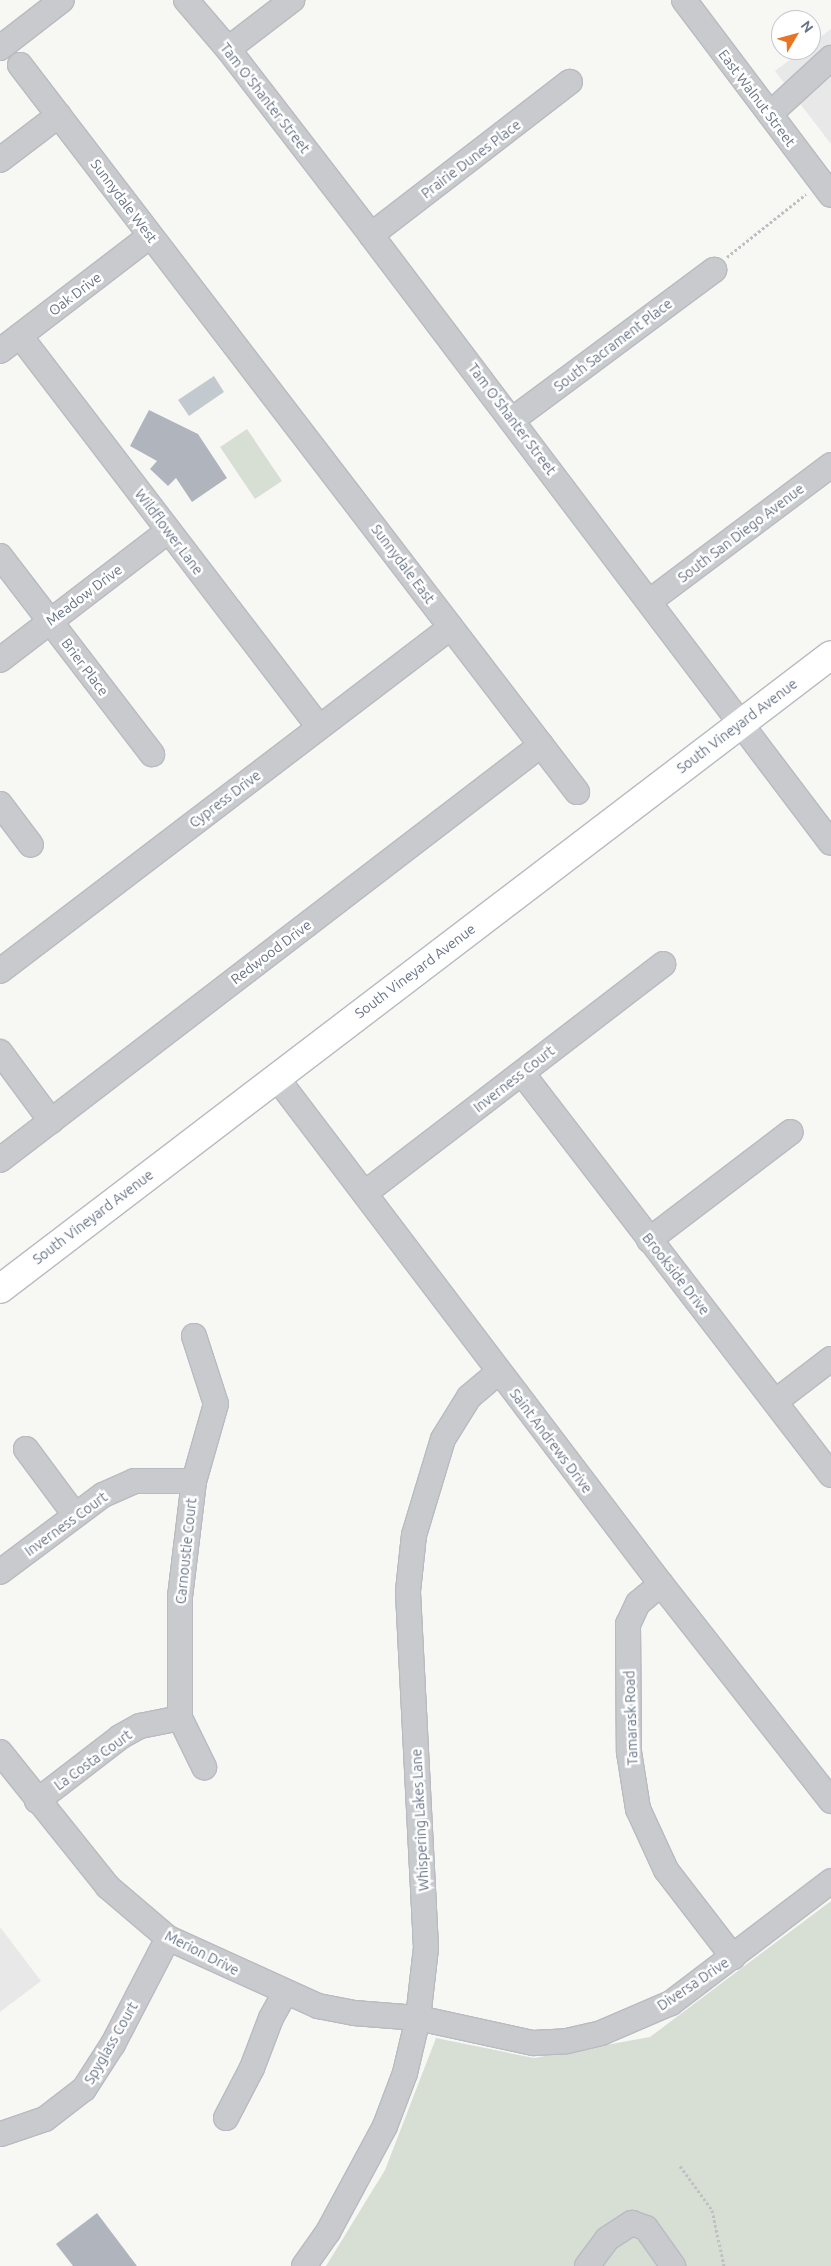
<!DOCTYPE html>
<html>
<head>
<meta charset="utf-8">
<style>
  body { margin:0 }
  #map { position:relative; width:831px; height:2266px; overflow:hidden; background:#f7f8f4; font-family:Ubuntu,sans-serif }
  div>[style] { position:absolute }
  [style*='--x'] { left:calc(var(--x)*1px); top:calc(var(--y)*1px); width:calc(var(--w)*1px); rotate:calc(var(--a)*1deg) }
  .built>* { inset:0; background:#e8e8e8 }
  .green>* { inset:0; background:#d7dfd5 }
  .water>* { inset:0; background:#c2cad0 }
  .building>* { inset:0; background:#b0b5bd }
  .path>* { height:3px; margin-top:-1.5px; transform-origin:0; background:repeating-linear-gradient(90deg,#bfc0c3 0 2.5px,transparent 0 5px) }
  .roads { filter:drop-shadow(1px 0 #b8bbc0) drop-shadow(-1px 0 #b8bbc0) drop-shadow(0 1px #b8bbc0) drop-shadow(0 -1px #b8bbc0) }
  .minor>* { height:24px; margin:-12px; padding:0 12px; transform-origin:12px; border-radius:12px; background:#c8cace }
  .major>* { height:28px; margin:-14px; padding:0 14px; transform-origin:14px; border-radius:14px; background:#fff }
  span { translate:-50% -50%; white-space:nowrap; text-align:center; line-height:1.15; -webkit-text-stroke:5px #fff; paint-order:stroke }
  .street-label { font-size:14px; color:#667286 }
  .north { position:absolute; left:771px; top:10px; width:50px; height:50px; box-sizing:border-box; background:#fff; border:1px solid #c2c7cf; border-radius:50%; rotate:53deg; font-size:14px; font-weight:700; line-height:20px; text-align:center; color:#667286 }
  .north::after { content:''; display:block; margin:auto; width:18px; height:22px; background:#e87524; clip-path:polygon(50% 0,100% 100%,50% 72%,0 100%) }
</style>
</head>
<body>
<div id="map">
  <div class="built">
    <div style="clip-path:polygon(831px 29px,831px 144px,775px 71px,803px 50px,811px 50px,811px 44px)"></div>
    <div style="clip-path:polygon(0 1927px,41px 1981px,0 2012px)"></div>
  </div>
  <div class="green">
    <div style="clip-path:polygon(247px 429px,282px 481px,255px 499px,220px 447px)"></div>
    <div style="clip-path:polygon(831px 1901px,831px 2266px,326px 2266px,385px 2170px,436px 2038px,534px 2058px,650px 2037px)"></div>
  </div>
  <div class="water">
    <div style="clip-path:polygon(214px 376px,224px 392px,189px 416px,178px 400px)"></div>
  </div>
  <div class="building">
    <div style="clip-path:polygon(149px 410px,198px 434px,227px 478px,192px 502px,176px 478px,168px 486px,150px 469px,157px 461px,130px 446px)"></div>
    <div style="clip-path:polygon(97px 2213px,137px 2266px,73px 2266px,56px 2244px)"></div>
  </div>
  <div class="path">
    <div style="--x:727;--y:257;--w:101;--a:-38.6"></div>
    <div style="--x:680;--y:2166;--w:54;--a:54"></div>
    <div style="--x:712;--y:2210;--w:57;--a:77.9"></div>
  </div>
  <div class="roads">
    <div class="minor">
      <div style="--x:186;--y:0;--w:65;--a:49.4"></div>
      <div style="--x:228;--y:49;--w:235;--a:52.4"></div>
      <div style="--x:371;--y:235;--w:762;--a:52.89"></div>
      <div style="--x:684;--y:0;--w:244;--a:53"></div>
      <div style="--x:0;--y:48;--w:78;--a:-37.7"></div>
      <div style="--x:228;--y:49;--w:81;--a:-37.4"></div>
      <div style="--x:20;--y:65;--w:916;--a:52.54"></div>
      <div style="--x:770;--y:114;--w:83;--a:-42.6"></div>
      <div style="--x:0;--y:160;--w:74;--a:-37.3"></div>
      <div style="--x:371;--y:235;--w:251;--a:-37.6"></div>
      <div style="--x:20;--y:336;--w:492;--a:52.6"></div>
      <div style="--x:0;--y:351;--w:189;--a:-37.5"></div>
      <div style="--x:512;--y:420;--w:252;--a:-36.6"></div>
      <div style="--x:0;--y:556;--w:250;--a:52.5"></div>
      <div style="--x:650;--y:601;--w:226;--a:-36.9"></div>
      <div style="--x:0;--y:660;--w:212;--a:-37.5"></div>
      <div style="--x:0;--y:804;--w:51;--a:52.9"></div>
      <div style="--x:0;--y:971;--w:567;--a:-37.33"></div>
      <div style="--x:0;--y:1052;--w:86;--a:53.5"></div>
      <div style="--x:522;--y:1073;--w:507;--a:52.45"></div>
      <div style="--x:276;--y:1077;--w:637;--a:52.79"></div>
      <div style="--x:661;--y:1584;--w:276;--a:51.9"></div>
      <div style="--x:0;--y:1160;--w:682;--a:-37.49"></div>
      <div style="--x:365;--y:1193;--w:376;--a:-37.5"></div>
      <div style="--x:649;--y:1240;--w:178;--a:-37.3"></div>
      <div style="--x:194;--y:1336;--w:71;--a:72.1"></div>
      <div style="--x:216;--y:1404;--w:80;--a:105.9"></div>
      <div style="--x:194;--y:1481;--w:116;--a:96.9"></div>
      <div style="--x:180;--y:1596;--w:122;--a:90"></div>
      <div style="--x:180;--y:1718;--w:55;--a:63.9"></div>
      <div style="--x:776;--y:1401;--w:69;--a:-37.4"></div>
      <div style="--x:26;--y:1449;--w:82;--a:53.4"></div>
      <div style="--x:0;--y:1572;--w:129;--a:-36.8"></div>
      <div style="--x:103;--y:1495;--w:34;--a:-24"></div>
      <div style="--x:134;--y:1481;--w:60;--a:0"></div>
      <div style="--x:661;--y:1584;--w:30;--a:140"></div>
      <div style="--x:638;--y:1603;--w:23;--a:115"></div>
      <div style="--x:628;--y:1624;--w:128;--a:89.6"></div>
      <div style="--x:629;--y:1752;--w:58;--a:81"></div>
      <div style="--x:638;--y:1809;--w:67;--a:65.3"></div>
      <div style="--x:666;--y:1870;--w:110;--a:52.4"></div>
      <div style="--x:0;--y:1752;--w:173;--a:51.3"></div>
      <div style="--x:108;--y:1887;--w:79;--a:40.4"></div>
      <div style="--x:168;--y:1938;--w:165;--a:24.4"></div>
      <div style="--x:318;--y:2006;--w:37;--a:11"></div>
      <div style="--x:354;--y:2013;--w:64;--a:4.5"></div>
      <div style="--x:418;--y:2018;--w:118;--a:12.3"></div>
      <div style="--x:533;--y:2043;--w:34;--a:-3"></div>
      <div style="--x:567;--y:2041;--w:35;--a:-13"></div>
      <div style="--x:601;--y:2033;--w:76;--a:-23.2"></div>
      <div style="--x:671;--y:2003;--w:201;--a:-37.3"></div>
      <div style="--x:37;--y:1801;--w:105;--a:-37.6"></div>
      <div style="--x:120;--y:1737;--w:23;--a:-29"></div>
      <div style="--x:140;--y:1726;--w:41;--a:-11.3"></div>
      <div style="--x:226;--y:2118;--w:56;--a:-62.5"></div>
      <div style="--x:252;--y:2068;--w:53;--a:-69.2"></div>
      <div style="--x:271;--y:2018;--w:29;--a:-61"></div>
      <div style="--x:1;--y:2134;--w:46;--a:-18.8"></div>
      <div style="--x:45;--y:2119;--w:49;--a:-37.6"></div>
      <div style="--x:84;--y:2089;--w:54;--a:-57.2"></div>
      <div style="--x:113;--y:2044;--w:119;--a:-62.6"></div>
      <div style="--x:304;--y:2266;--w:42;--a:-54.8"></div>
      <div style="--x:328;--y:2232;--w:120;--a:-61.7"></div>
      <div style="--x:385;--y:2126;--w:57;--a:-69.3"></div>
      <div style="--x:405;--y:2073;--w:57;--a:-76.7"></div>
      <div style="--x:418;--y:2018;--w:70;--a:-83.5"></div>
      <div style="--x:426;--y:1948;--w:357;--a:-92.9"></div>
      <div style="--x:408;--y:1591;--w:56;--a:-83.9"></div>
      <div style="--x:414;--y:1535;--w:100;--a:-73.2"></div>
      <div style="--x:443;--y:1439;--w:49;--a:-58.2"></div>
      <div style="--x:469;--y:1397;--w:39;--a:-40"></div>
      <div style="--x:587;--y:2266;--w:34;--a:-53"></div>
      <div style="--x:607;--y:2239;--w:30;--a:-33"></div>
      <div style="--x:632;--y:2223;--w:15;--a:20"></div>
      <div style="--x:646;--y:2228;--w:47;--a:54.6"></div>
    </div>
    <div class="major">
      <div style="--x:0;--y:1289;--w:1045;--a:-37.34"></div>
    </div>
  </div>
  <div class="street-label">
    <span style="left:265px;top:98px;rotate:52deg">Tam O'Shanter Street</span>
    <span style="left:757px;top:98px;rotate:53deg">East Walnut Street</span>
    <span style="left:471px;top:159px;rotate:-37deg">Prairie Dunes Place</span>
    <span style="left:124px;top:201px;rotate:53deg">Sunnydale West</span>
    <span style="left:75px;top:294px;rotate:-37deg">Oak Drive</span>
    <span style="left:613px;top:345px;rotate:-37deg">South Sacrament Place</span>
    <span style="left:512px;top:419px;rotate:53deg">Tam O'Shanter Street</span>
    <span style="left:169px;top:532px;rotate:53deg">Wildflower Lane</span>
    <span style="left:741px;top:533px;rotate:-37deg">South San Diego Avenue</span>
    <span style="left:403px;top:564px;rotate:53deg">Sunnydale East</span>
    <span style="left:84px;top:595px;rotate:-37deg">Meadow Drive</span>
    <span style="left:85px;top:667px;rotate:53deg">Brier Place</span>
    <span style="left:737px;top:726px;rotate:-37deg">South Vineyard Avenue</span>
    <span style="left:225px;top:799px;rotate:-37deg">Cypress Drive</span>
    <span style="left:271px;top:952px;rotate:-37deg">Redwood Drive</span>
    <span style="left:415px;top:971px;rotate:-37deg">South Vineyard Avenue</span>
    <span style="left:514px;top:1079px;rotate:-38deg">Inverness Court</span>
    <span style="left:93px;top:1217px;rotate:-37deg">South Vineyard Avenue</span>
    <span style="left:676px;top:1274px;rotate:52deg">Brookside Drive</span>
    <span style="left:551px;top:1441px;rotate:53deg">Saint Andrews Drive</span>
    <span style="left:66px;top:1524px;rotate:-36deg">Inverness Court</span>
    <span style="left:186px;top:1551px;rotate:-84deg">Carnoustie Court</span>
    <span style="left:631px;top:1718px;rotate:-92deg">Tamarask Road</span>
    <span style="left:93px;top:1760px;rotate:-36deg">La Costa Court</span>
    <span style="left:420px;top:1820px;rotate:-93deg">Whispering Lakes Lane</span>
    <span style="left:202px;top:1953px;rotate:27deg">Merion Drive</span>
    <span style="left:693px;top:1984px;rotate:-34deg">Diversa Drive</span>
    <span style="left:111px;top:2043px;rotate:-60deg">Spyglass Court</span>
  </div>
  <div class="north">N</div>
</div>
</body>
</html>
